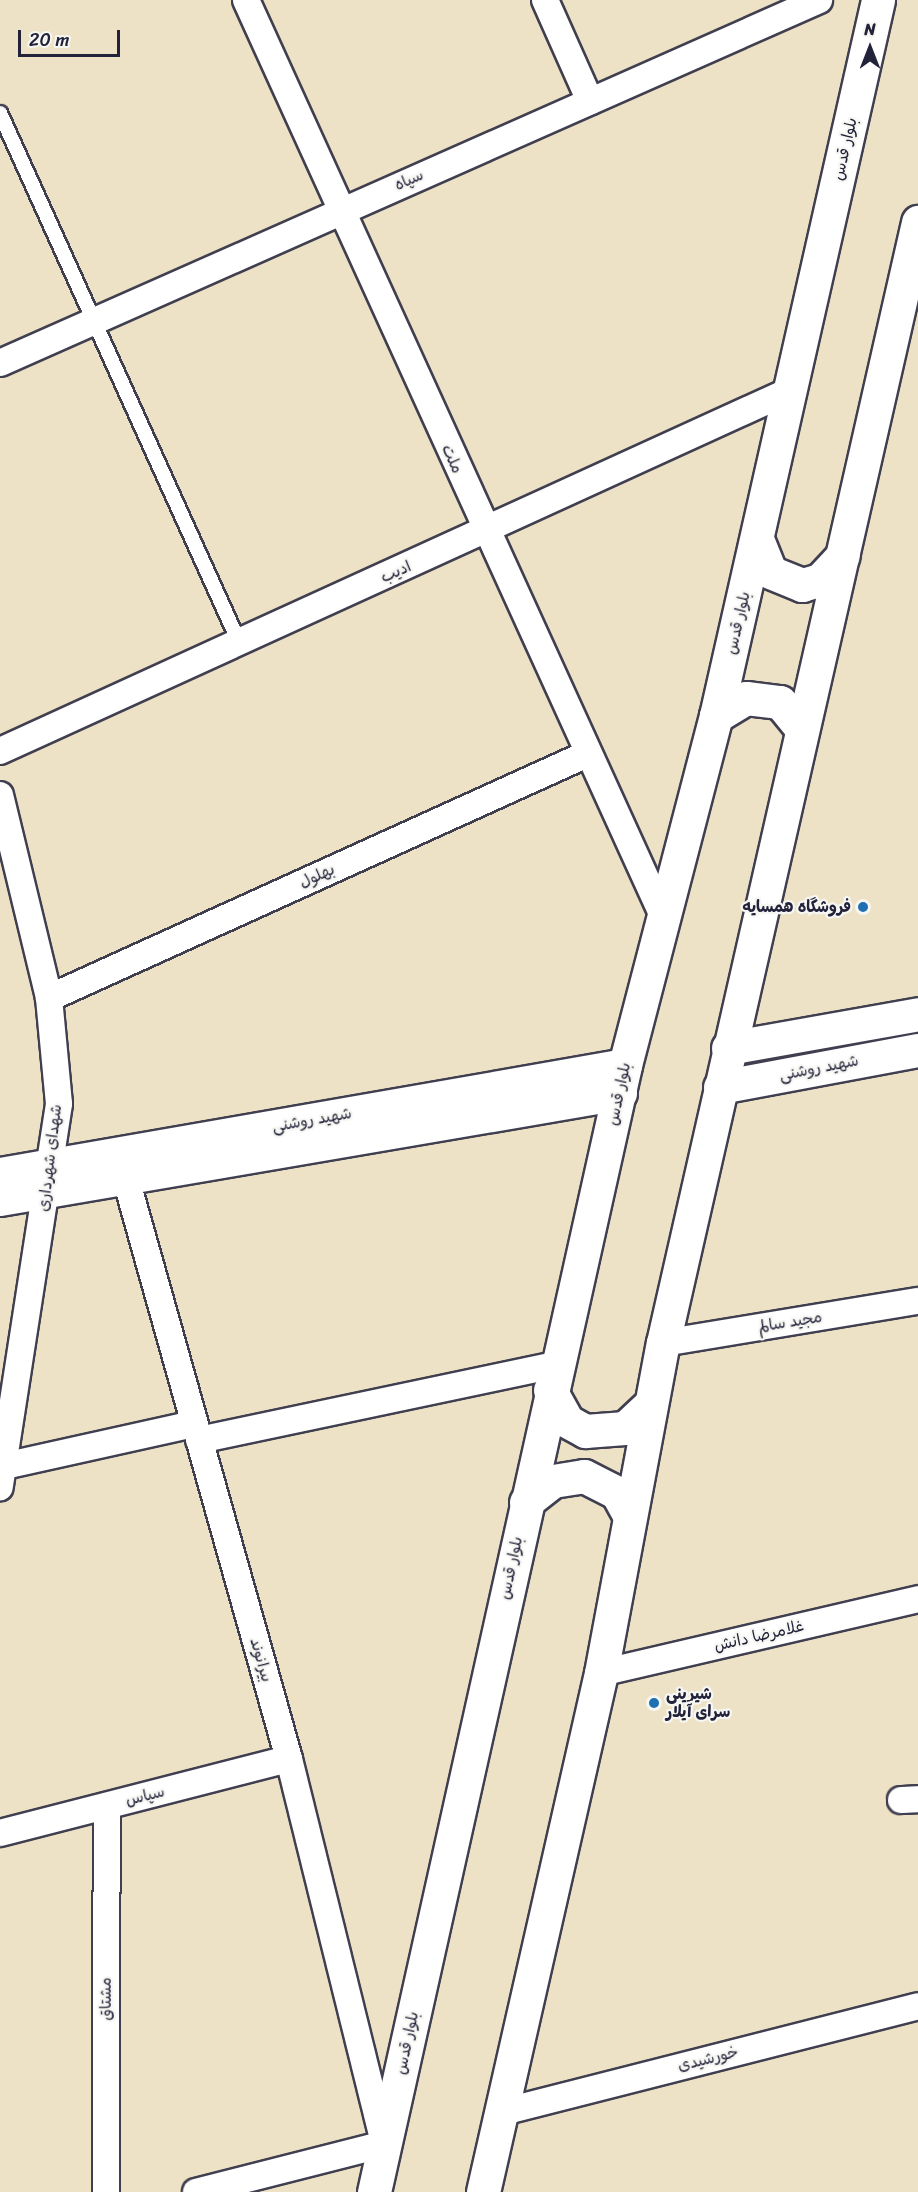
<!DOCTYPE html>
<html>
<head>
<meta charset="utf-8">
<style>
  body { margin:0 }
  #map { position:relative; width:918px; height:2192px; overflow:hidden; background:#ede2c5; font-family:Sriracha,"Playpen Sans Arabic",sans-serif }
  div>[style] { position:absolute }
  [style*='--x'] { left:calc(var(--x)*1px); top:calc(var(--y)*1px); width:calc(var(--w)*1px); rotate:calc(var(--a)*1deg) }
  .roads { filter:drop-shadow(2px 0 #403f50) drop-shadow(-2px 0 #403f50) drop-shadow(0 2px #403f50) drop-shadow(0 -2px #403f50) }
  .lane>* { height:14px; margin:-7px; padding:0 7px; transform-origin:7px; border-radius:7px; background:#fff }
  .street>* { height:26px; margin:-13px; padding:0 13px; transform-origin:13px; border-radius:13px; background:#fff }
  .secondary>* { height:33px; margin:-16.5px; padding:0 16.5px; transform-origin:16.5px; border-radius:16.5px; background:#fff }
  .dots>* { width:16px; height:16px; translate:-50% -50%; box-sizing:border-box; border:3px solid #f6f6f2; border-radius:50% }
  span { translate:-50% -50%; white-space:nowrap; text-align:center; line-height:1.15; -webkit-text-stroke:4.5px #f6f6f2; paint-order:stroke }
  .street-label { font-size:16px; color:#22223b }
  .poi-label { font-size:16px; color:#22223b; font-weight:700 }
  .right { translate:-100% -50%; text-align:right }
  .left { translate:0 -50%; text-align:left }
  .north { position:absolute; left:840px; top:18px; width:60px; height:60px; -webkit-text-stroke:4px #f6f6f2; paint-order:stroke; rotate:0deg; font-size:16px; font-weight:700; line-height:24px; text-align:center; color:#22223b }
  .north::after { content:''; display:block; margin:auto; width:21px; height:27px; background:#22223b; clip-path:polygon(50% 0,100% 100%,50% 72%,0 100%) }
  .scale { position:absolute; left:18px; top:30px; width:102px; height:27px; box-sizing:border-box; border:3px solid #22223b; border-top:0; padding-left:8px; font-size:18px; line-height:21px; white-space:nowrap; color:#22223b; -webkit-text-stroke:4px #f6f6f2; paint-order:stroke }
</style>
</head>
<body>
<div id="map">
  <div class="roads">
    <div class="lane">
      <div style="--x:0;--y:113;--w:580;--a:65.69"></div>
    </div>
    <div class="street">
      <div style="--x:246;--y:0;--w:1006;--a:65.52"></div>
      <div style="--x:545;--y:0;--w:111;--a:66"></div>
      <div style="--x:0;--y:363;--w:896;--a:-23.9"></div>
      <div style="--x:0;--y:751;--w:869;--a:-24.53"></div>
      <div style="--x:0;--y:795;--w:209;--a:76.4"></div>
      <div style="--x:49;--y:998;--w:106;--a:84.6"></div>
      <div style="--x:59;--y:1104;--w:388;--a:98.8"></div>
      <div style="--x:49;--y:998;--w:589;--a:-24.39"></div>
      <div style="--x:126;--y:1179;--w:602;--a:74.3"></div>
      <div style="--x:289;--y:1759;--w:397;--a:76.1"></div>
      <div style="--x:384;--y:2144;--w:194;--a:165.7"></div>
      <div style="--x:663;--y:1343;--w:258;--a:-9.4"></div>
      <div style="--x:199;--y:1440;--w:365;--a:-11.9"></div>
      <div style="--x:4;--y:1466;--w:195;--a:-12.5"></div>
      <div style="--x:601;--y:1673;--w:326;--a:-13.1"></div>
      <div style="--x:901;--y:1800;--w:17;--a:-3"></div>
      <div style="--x:0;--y:1833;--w:298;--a:-14.4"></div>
      <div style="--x:499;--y:2113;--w:432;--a:-14.3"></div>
      <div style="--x:106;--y:2192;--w:386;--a:-89.9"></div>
    </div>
    <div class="secondary">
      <div style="--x:757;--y:539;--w:35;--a:68"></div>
      <div style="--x:770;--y:572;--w:35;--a:22"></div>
      <div style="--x:802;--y:585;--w:19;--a:-16"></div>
      <div style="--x:820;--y:580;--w:33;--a:-47"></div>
      <div style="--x:716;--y:716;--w:35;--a:-31"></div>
      <div style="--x:746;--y:698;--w:34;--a:7"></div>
      <div style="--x:780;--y:702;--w:35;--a:51"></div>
      <div style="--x:728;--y:1048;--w:193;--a:-10.1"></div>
      <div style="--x:720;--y:1087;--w:201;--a:-10.6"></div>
      <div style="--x:0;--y:1174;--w:634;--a:-9.89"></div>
      <div style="--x:0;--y:1199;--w:629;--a:-9.7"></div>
      <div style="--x:550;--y:1390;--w:35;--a:61"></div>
      <div style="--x:567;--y:1421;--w:21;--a:29"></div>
      <div style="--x:585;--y:1431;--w:40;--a:-4.3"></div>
      <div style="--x:625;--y:1428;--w:35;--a:-43"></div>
      <div style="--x:526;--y:1502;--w:34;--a:-38"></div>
      <div style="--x:553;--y:1481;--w:31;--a:-9"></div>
      <div style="--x:584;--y:1476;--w:37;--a:27"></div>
      <div style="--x:617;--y:1493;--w:26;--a:61"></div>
      <div style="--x:374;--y:2192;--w:1155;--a:-77.44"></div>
      <div style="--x:625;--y:1065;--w:361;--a:-75.4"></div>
      <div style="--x:716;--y:716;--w:734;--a:-77.25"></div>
      <div style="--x:483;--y:2192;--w:532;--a:-77.19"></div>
      <div style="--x:601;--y:1673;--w:336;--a:-79.4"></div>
      <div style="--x:663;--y:1343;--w:1150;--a:-77.18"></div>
    </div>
  </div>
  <div class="dots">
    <div style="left:863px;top:907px;background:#1f6fb2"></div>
    <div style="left:654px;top:1703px;background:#1f6fb2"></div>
  </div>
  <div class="street-label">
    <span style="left:845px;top:149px;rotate:-77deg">بلوار قدس</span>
    <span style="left:409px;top:180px;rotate:-24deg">سپاه</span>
    <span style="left:452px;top:459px;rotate:66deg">ملت</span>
    <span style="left:396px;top:572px;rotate:-24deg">ادیب</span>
    <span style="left:738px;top:623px;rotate:-77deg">بلوار قدس</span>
    <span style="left:317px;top:876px;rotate:-24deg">بهلول</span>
    <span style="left:819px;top:1068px;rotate:-11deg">شهید روشنی</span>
    <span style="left:619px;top:1094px;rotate:-78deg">بلوار قدس</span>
    <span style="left:312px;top:1120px;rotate:-10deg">شهید روشنی</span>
    <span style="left:50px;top:1158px;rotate:-83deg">شهدای شهرداری</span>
    <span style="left:790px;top:1322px;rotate:-9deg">مجید سالم</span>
    <span style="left:511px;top:1568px;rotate:-78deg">بلوار قدس</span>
    <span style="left:759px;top:1636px;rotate:-13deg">غلامرضا دانش</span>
    <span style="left:261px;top:1660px;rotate:74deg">بیرانوند</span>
    <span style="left:145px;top:1796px;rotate:-14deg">سپاس</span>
    <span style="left:106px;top:1999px;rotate:-90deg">مشتاق</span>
    <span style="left:407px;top:2043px;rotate:-78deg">بلوار قدس</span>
    <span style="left:708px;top:2059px;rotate:-14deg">خورشیدی</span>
  </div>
  <div class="poi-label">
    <span class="right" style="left:851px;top:907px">فروشگاه همسایه</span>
    <span class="left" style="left:666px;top:1703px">شیرینی<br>سرای آیلار</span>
  </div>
  <div class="north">N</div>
  <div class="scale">20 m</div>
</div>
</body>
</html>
